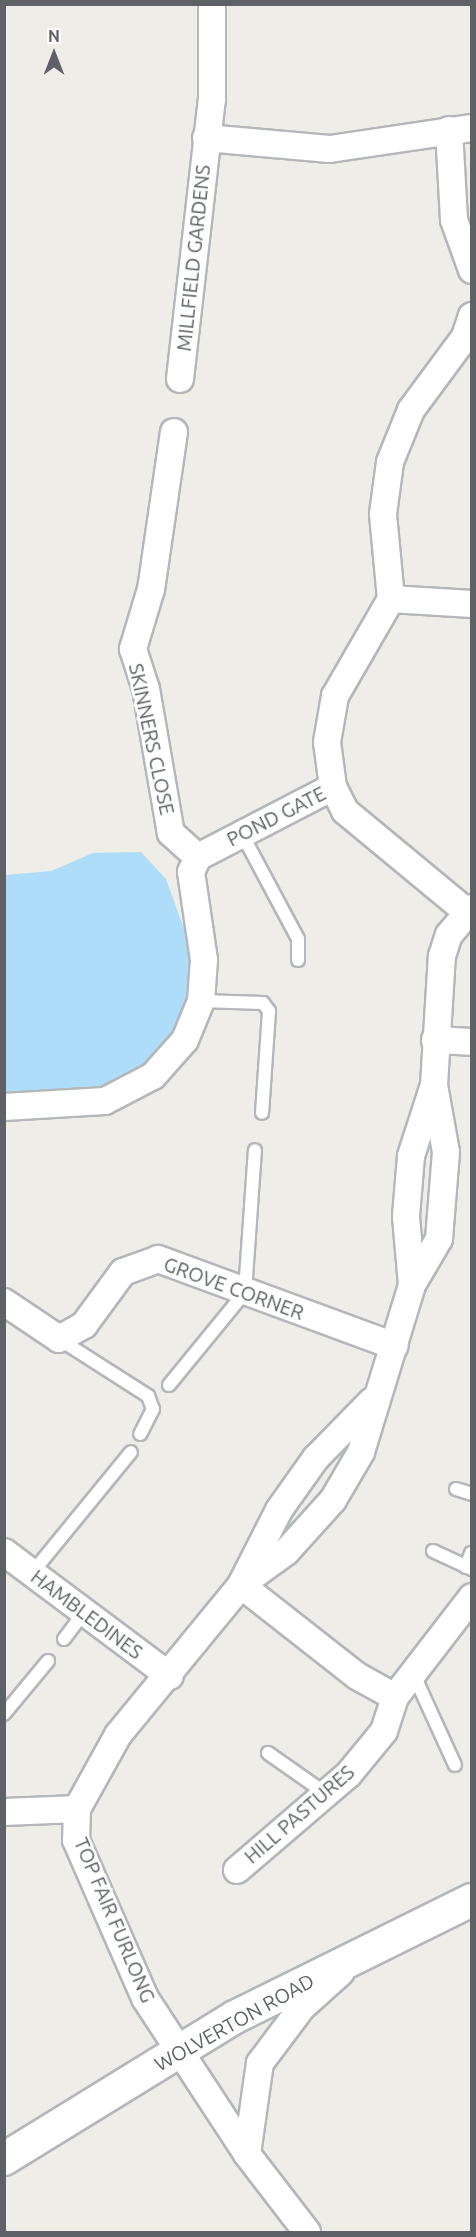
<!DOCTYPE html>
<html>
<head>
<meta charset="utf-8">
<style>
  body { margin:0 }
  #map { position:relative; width:476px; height:2237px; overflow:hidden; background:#efede7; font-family:Ubuntu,sans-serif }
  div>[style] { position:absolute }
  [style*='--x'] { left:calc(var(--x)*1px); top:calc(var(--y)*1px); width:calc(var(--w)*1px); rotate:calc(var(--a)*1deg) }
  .water>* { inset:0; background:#adddf9 }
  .roads { filter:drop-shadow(2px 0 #b4b7ba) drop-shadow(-2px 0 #b4b7ba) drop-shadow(0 2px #b4b7ba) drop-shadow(0 -2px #b4b7ba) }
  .service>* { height:12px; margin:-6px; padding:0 6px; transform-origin:6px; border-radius:6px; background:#fff }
  .minor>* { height:26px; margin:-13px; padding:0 13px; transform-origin:13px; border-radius:13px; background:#fff }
  .tertiary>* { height:32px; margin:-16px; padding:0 16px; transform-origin:16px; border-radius:16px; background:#fff }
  span { translate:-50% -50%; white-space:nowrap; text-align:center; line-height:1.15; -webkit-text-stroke:5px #fff; paint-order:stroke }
  .street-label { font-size:20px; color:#5e6266 }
  .frame { position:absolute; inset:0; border:6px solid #5e6266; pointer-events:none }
  .north { position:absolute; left:24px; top:24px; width:60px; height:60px; -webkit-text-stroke:4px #fff; paint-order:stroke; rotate:0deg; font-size:16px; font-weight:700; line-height:24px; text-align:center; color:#5e6266 }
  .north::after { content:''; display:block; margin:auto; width:21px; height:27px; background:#5e6266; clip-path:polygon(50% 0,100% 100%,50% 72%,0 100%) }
</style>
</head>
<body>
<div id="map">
  <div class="water">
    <div style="clip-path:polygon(141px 852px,166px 879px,192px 951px,188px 1022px,151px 1068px,73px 1099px,5px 1099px,5px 875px,51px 871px,93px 853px)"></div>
  </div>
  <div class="roads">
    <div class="service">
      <div style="--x:242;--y:834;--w:119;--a:61.9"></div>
      <div style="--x:298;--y:939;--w:21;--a:90"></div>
      <div style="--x:201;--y:1001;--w:62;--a:1.8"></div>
      <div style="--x:263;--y:1003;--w:10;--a:53"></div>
      <div style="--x:269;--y:1011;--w:102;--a:93.9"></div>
      <div style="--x:59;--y:1339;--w:106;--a:32.6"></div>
      <div style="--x:148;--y:1396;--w:14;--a:69"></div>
      <div style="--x:153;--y:1409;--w:28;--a:117"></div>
      <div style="--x:169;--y:1385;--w:120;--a:-50.7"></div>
      <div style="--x:245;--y:1292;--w:142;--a:-86"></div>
      <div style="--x:456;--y:1489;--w:17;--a:17"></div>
      <div style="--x:433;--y:1551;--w:43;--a:24.8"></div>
      <div style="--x:466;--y:1567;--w:15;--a:-70"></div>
      <div style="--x:32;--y:1573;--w:156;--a:-50.7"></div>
      <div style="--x:64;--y:1639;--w:34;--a:-53"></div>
      <div style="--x:413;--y:1673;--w:101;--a:65.5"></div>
      <div style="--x:4;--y:1714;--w:69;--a:-50.3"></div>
      <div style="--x:268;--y:1753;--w:70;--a:35.1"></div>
    </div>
    <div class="minor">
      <div style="--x:449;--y:130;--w:90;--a:86.8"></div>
      <div style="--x:454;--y:220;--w:53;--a:70.2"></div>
      <div style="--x:206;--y:138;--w:124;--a:5.1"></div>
      <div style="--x:330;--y:149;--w:144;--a:-8.4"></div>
      <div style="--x:180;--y:379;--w:281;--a:-83.5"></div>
      <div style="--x:212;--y:100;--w:96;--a:-90"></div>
      <div style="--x:174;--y:432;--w:159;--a:98.3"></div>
      <div style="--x:151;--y:589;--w:63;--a:106.7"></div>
      <div style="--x:133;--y:649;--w:42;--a:72"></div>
      <div style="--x:146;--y:689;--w:146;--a:80.2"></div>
      <div style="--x:171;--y:833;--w:36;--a:42"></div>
      <div style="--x:391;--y:599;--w:81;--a:3.5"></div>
      <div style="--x:333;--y:787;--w:45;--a:-97.6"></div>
      <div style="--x:327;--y:742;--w:47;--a:-80.1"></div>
      <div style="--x:335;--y:696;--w:112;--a:-60"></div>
      <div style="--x:391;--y:599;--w:85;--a:-95.4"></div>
      <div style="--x:383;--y:514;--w:52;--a:-82.3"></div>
      <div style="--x:390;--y:462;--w:56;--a:-68"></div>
      <div style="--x:411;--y:410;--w:91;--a:-53.5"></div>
      <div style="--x:465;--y:337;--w:22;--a:-72"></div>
      <div style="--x:435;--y:1040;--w:37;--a:3"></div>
      <div style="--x:4;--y:1107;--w:101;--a:-3.4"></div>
      <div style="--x:105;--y:1101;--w:54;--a:-27.5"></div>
      <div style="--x:153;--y:1076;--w:48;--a:-48.4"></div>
      <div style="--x:185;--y:1040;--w:42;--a:-67.7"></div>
      <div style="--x:201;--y:1001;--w:41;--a:-85.8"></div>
      <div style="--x:204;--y:960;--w:89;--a:-98.4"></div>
      <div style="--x:191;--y:872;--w:17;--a:-65"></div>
      <div style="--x:198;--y:857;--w:152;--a:-27.4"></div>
      <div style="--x:333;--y:787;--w:27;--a:63"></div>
      <div style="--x:345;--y:811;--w:158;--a:39.6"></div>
      <div style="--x:412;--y:1285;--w:69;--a:-95"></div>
      <div style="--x:406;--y:1216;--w:60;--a:-85.2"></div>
      <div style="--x:411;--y:1156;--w:71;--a:-72.1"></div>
      <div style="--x:4;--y:1302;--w:66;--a:33.9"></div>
      <div style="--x:59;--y:1339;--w:29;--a:-29"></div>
      <div style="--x:84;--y:1325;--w:66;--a:-53.7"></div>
      <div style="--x:123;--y:1272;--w:37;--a:-20"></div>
      <div style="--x:158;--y:1259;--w:252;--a:20.2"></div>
      <div style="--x:4;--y:1552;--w:207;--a:36.8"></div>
      <div style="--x:246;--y:1581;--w:49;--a:-35.9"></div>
      <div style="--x:286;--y:1552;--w:70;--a:-47.9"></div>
      <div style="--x:333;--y:1500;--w:56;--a:-59.7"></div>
      <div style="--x:361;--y:1452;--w:175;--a:-73"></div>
      <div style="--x:412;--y:1285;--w:53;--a:-59.6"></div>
      <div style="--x:439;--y:1239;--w:87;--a:-85.4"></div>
      <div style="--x:446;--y:1152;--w:68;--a:-100.2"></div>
      <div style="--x:434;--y:1085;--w:129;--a:-86.5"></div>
      <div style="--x:442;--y:956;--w:22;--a:-72"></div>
      <div style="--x:449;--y:935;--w:35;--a:-50"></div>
      <div style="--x:241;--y:1585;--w:147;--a:38.1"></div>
      <div style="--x:357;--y:1676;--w:43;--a:28.9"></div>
      <div style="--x:4;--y:1812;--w:73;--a:-2.4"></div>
      <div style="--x:237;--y:1870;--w:146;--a:-40.6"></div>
      <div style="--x:348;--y:1775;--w:57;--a:-50.7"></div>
      <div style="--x:384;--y:1731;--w:36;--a:-72"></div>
      <div style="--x:395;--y:1697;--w:126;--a:-52.4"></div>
      <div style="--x:247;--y:2154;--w:92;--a:-81.9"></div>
      <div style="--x:260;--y:2063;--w:70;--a:-53.1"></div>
      <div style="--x:302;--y:2007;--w:52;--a:-41.9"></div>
      <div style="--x:307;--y:2232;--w:98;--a:-127.6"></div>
      <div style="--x:247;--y:2154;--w:186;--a:-123.2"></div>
      <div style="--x:145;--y:1998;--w:172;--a:-113.6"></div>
      <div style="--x:76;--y:1840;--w:31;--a:-88"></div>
      <div style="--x:77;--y:1809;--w:85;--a:-61"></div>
      <div style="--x:118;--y:1735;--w:194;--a:-50.6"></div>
      <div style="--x:241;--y:1585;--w:84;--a:-63.1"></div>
      <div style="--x:279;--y:1510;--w:64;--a:-54.6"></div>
      <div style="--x:316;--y:1458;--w:80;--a:-45.5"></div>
    </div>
    <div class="tertiary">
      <div style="--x:4;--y:2159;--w:271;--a:-31.6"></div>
      <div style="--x:235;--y:2017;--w:264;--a:-26.3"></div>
    </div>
  </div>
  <div class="street-label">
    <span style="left:193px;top:258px;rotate:-84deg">MILLFIELD GARDENS</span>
    <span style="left:152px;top:739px;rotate:78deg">SKINNERS CLOSE</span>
    <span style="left:276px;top:816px;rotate:-27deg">POND GATE</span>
    <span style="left:234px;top:1288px;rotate:20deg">GROVE CORNER</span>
    <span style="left:87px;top:1614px;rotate:37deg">HAMBLEDINES</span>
    <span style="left:299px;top:1814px;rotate:-41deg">HILL PASTURES</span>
    <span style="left:115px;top:1920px;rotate:67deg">TOP FAIR FURLONG</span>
    <span style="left:234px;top:2022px;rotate:-29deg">WOLVERTON ROAD</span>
  </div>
  <div class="frame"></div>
  <div class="north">N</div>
</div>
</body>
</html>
